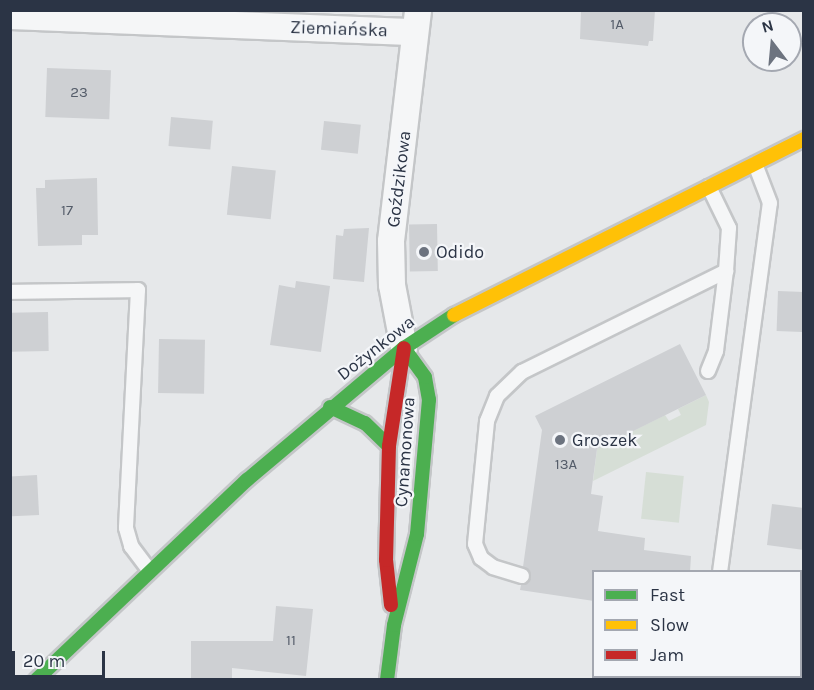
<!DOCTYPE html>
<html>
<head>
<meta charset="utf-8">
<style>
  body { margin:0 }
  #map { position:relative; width:814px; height:690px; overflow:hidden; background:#e6e8ea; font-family:Karla,sans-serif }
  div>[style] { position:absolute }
  .green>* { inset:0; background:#d6ded6; transform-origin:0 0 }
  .building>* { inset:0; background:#ced0d3; transform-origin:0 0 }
  .roads { filter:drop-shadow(2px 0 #c4c6c8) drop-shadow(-2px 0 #c4c6c8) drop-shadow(0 2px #c4c6c8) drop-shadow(0 -2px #c4c6c8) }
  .lane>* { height:14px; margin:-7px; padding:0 7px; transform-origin:7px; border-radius:7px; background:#f5f6f7 }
  .street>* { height:26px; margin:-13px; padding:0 13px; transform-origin:13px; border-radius:13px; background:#f5f6f7 }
  .fast>* { height:14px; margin:-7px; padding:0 7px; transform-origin:7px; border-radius:7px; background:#4caf50 }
  .slow>* { height:14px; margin:-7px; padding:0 7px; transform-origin:7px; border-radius:7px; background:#ffc107 }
  .jam>* { height:14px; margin:-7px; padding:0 7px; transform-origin:7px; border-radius:7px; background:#c62828 }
  .dots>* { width:16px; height:16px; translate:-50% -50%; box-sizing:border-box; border:3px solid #f4f6f9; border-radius:50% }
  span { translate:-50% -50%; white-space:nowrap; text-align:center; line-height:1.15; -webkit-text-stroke:4.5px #f4f6f9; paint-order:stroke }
  .number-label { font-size:15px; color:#545c69 }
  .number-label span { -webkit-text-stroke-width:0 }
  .street-label { font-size:18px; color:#2b3445 }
  .poi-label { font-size:18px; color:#2b3445 }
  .left { translate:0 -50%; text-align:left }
  .frame { position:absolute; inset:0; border:12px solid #2b3445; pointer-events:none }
  .legend { position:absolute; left:592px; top:570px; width:210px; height:108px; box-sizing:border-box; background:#f4f6f9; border:2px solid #a4a8b1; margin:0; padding:8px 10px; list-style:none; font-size:18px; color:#2b3445 }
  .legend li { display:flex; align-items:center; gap:12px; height:30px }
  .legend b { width:30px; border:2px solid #a4a8b1 }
  .north { position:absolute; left:742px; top:12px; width:60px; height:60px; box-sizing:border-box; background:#f4f6f9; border:2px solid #a4a8b1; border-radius:50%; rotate:344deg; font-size:16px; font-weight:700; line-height:24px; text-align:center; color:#2b3445 }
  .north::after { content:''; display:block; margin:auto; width:21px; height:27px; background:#6c737f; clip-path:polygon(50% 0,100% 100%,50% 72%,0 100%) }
  .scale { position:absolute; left:12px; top:651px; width:93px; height:27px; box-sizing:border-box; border:3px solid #2b3445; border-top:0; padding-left:8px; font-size:18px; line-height:21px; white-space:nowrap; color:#2b3445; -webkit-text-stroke:4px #f4f6f9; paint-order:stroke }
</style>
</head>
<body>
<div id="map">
  <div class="green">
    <i style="clip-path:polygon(706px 395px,709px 402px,706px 425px,593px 481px,597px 449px,665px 415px,669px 421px,681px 415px,678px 409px)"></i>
    <i style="left:646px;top:472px;width:38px;height:47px;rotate:6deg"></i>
  </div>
  <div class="building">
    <i style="clip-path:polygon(581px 10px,655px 10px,653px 41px,649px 41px,648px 46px,580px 39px)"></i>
    <i style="left:47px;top:68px;width:64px;height:49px;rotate:2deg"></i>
    <i style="left:171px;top:117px;width:42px;height:29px;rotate:5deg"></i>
    <i style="left:324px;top:121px;width:37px;height:29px;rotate:6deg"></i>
    <i style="left:232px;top:166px;width:44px;height:49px;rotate:6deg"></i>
    <i style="clip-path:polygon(97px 178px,98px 235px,82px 235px,82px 245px,38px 246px,36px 188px,45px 188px,45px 180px)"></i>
    <i style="left:437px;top:224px;width:47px;height:28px;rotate:89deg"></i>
    <i style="clip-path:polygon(369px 228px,364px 282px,333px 279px,336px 235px,343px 236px,344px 229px)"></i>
    <i style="clip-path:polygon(296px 281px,330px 286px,321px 352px,270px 345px,279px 285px,295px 288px)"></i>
    <i style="left:778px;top:291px;width:26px;height:40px;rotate:2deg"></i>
    <i style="left:48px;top:312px;width:39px;height:38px;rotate:89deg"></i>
    <i style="left:159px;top:339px;width:46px;height:54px;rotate:1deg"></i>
    <i style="clip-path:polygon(680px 344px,706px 395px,597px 449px,591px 494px,603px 496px,598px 531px,645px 538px,644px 550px,691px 556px,690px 572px,594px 572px,594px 601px,520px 590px,521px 585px,531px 578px,523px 567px,542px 430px,535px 416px)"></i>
    <i style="left:37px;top:475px;width:40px;height:27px;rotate:87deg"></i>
    <i style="clip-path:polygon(772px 504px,804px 508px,804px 550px,767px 545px)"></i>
    <i style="clip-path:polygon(276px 606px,313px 609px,306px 676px,232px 668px,232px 680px,191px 680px,191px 641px,273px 641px)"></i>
  </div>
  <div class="roads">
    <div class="lane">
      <i style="left:10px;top:292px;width:128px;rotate:-0.9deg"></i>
      <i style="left:138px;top:290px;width:238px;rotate:92.9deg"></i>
      <i style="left:126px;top:528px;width:19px;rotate:74deg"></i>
      <i style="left:131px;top:546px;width:31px;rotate:53deg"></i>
      <i style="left:708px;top:371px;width:22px;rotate:-68deg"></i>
      <i style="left:716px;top:351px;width:81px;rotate:-82.9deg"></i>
      <i style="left:720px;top:572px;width:372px;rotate:-82.3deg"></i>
      <i style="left:770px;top:203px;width:42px;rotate:-111deg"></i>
      <i style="left:522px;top:576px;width:30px;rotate:-163deg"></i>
      <i style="left:493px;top:567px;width:15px;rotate:-143deg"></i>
      <i style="left:481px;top:558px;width:15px;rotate:-113deg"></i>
      <i style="left:475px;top:544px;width:124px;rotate:-84.4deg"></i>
      <i style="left:487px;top:421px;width:27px;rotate:-68deg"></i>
      <i style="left:497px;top:396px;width:35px;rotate:-44deg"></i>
      <i style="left:522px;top:372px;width:228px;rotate:-26.3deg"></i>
      <i style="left:726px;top:271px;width:43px;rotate:-86deg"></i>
      <i style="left:729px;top:228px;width:46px;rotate:-116deg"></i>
      <i style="left:706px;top:680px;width:4px;rotate:-90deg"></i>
    </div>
    <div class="street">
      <i style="left:10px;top:16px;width:405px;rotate:2.3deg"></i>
      <i style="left:404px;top:348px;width:64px;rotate:-100.8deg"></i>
      <i style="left:392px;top:285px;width:44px;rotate:-91.3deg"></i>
      <i style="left:391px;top:241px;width:233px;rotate:-83.3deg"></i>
    </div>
    <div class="fast">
      <i style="left:330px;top:407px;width:38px;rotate:25deg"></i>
      <i style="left:365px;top:423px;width:33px;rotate:44deg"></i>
      <i style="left:36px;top:680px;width:291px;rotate:-43.5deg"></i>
      <i style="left:247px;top:480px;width:205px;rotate:-40.1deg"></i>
      <i style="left:404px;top:348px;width:60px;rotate:-33.4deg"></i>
      <i style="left:387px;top:680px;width:55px;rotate:-82.7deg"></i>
      <i style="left:394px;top:625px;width:94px;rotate:-75.8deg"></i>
      <i style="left:417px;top:534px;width:135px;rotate:-84.9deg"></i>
      <i style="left:429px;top:400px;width:23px;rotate:-100deg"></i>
      <i style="left:425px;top:377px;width:36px;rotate:-126deg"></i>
    </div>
    <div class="slow">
      <i style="left:454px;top:315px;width:392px;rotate:-26.7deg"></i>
    </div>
    <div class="jam">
      <i style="left:391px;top:605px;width:45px;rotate:-96.3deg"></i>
      <i style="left:386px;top:560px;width:114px;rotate:-88.5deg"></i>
      <i style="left:389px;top:446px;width:99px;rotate:-81.3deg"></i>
    </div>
  </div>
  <div class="dots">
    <i style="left:424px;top:252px;background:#6c737f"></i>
    <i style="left:560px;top:440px;background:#6c737f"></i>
  </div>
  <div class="number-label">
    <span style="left:617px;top:25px">1A</span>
    <span style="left:79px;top:93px">23</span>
    <span style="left:67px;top:211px">17</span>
    <span style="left:566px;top:465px">13A</span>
    <span style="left:291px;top:641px">11</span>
  </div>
  <div class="street-label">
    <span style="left:339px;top:29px;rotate:2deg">Ziemiańska</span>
    <span style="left:399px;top:179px;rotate:-83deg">Goździkowa</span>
    <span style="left:376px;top:348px;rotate:-38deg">Dożynkowa</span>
    <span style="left:405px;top:452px;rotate:-86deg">Cynamonowa</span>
  </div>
  <div class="poi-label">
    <span class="left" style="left:436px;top:252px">Odido</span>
    <span class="left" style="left:572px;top:440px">Groszek</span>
  </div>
  <div class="frame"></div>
  <ul class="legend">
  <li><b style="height:8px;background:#4caf50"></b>Fast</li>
  <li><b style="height:8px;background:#ffc107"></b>Slow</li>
  <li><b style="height:8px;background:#c62828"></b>Jam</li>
  </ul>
  <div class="north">N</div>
  <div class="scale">20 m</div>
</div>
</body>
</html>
